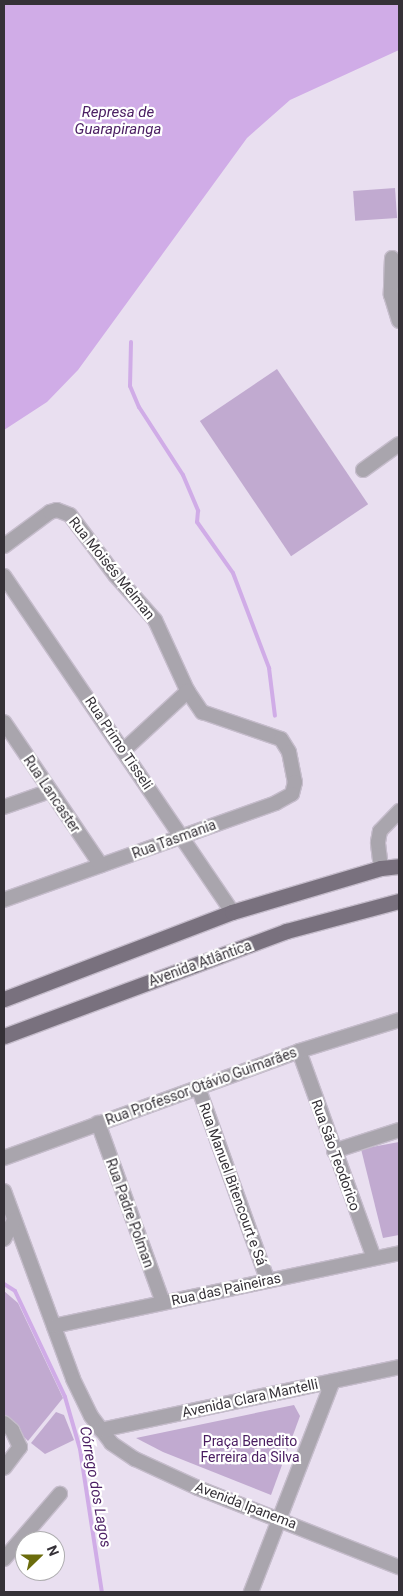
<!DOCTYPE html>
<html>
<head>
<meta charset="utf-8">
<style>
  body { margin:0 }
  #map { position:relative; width:403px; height:1596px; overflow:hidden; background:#e9dff0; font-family:Roboto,sans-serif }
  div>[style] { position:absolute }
  .green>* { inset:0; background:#c1aad0; transform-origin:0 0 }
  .water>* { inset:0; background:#d0ace7 }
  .stream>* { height:4px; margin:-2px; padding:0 2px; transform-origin:2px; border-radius:2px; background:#d0ace7 }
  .roads { filter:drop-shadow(1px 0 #c5bccb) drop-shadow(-1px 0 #c5bccb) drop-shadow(0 1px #c5bccb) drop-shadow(0 -1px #c5bccb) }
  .minor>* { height:14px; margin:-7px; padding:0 7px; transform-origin:7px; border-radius:7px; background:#a9a5ad }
  .major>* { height:15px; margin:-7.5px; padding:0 7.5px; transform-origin:7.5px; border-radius:7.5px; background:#79717e }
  span { translate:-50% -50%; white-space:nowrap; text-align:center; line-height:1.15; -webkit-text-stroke:4.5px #fff; paint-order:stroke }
  .street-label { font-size:14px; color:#353137 }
  .park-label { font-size:14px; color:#491c60 }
  .water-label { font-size:15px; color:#4c2064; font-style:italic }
  .frame { position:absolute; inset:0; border:5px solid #353137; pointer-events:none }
  .north { position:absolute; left:15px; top:1531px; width:50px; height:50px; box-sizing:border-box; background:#fff; border:1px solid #aeadaf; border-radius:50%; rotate:68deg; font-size:14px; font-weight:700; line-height:20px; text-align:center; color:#353137 }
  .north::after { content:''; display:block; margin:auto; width:18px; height:22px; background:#6b6c0c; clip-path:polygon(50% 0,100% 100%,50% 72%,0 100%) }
</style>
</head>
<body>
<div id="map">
  <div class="green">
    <i style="left:395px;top:188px;width:30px;height:42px;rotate:86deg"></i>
    <i style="left:277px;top:369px;width:163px;height:93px;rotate:56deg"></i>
    <i style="clip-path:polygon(399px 1142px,399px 1235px,383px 1238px,361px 1149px)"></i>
    <i style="clip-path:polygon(4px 1291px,18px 1303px,63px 1398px,28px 1441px,4px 1417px)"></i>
    <i style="clip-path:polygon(294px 1405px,300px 1416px,271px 1495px,163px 1452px,136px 1438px)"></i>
    <i style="clip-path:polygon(56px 1412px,64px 1415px,74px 1440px,45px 1454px,31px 1443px)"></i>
  </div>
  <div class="water">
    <i style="clip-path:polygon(4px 4px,399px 4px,399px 50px,290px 100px,247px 138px,78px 370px,47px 402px,4px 430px)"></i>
  </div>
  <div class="stream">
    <i style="left:131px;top:342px;width:44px;rotate:91.3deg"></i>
    <i style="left:130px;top:386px;width:23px;rotate:67deg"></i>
    <i style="left:139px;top:407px;width:81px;rotate:57.1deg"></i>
    <i style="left:183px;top:475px;width:39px;rotate:67deg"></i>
    <i style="left:198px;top:511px;width:11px;rotate:95deg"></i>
    <i style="left:197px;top:522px;width:62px;rotate:54.8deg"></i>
    <i style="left:233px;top:573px;width:102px;rotate:69.2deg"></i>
    <i style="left:269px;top:668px;width:48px;rotate:82.9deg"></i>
    <i style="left:4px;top:1284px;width:13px;rotate:32deg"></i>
    <i style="left:15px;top:1291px;width:117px;rotate:64.7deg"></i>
    <i style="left:65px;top:1397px;width:54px;rotate:73.9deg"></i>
    <i style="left:80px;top:1449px;width:145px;rotate:81.3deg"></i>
  </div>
  <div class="roads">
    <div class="minor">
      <i style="left:392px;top:258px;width:37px;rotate:92deg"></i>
      <i style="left:391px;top:295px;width:27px;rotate:73deg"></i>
      <i style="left:363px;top:470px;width:44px;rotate:-35.8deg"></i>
      <i style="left:4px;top:546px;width:57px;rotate:-36.5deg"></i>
      <i style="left:50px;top:512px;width:7px;rotate:-16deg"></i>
      <i style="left:57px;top:510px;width:14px;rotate:21deg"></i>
      <i style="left:70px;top:515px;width:75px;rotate:53.1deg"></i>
      <i style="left:115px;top:575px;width:60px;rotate:48.4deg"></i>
      <i style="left:155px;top:620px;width:77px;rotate:65.4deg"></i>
      <i style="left:187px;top:690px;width:27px;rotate:56deg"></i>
      <i style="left:202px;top:712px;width:83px;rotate:18.9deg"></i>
      <i style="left:281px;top:739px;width:15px;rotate:58deg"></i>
      <i style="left:289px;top:752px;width:31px;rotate:79deg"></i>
      <i style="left:295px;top:782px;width:12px;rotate:104deg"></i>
      <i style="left:292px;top:794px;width:18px;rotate:151deg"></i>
      <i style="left:276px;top:803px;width:289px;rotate:160.4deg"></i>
      <i style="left:4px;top:576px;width:406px;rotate:55.8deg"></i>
      <i style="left:4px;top:722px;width:173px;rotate:55.9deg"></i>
      <i style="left:124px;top:750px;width:87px;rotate:-42.7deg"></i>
      <i style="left:4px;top:807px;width:49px;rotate:-19.2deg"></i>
      <i style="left:381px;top:868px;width:26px;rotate:-97deg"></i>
      <i style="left:378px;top:842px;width:11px;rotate:-80deg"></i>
      <i style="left:380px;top:831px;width:28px;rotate:-46deg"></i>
      <i style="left:299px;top:1051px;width:220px;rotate:70.1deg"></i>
      <i style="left:198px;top:1087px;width:206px;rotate:70.2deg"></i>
      <i style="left:98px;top:1123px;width:191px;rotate:70.1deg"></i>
      <i style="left:334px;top:1151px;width:68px;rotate:-17.9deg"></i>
      <i style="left:4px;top:1158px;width:314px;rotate:-19.9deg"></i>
      <i style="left:299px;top:1051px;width:105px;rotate:-17.2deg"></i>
      <i style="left:4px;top:1191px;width:200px;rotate:69.8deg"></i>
      <i style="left:73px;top:1379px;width:41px;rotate:64.1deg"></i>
      <i style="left:91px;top:1416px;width:34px;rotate:53deg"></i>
      <i style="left:111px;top:1443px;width:29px;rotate:34deg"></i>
      <i style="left:135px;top:1459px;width:69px;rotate:24.7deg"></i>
      <i style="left:198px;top:1488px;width:216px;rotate:21.5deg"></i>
      <i style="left:4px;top:1239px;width:21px;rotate:-62deg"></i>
      <i style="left:54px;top:1326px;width:353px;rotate:-11.9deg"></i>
      <i style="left:4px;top:1423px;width:11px;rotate:41deg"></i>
      <i style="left:12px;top:1430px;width:19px;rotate:65deg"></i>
      <i style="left:20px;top:1447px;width:26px;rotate:127deg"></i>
      <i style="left:101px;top:1430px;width:305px;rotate:-11.9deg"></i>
      <i style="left:4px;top:1559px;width:86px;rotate:-49.3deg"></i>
      <i style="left:251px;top:1592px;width:226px;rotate:-68.8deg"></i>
    </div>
    <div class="major">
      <i style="left:4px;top:999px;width:244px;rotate:-20.9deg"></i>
      <i style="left:232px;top:912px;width:155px;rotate:-16.5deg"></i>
      <i style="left:381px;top:868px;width:18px;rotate:-6deg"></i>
      <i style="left:4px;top:1036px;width:301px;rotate:-20.4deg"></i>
      <i style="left:286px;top:931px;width:117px;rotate:-14.9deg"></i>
    </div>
  </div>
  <div class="street-label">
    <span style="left:112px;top:568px;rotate:51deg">Rua Moisés Melman</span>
    <span style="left:119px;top:743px;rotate:56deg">Rua Primo Tisseli</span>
    <span style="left:52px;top:794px;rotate:56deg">Rua Lancaster</span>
    <span style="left:174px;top:839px;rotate:-20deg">Rua Tasmania</span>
    <span style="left:200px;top:963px;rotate:-20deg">Avenida Atlântica</span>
    <span style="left:201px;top:1086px;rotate:-20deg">Rua Professor Otávio Guimarães</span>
    <span style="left:336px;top:1155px;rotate:70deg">Rua São Teodorico</span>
    <span style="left:233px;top:1184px;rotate:70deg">Rua Manuel Bitencourt e Sá</span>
    <span style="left:130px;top:1213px;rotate:70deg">Rua Padre Polman</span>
    <span style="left:226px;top:1289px;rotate:-12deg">Rua das Paineiras</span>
    <span style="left:250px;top:1398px;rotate:-12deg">Avenida Clara Mantelli</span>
    <span style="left:246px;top:1505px;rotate:21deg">Avenida Ipanema</span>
  </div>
  <div class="park-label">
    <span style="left:250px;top:1449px">Praça Benedito<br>Ferreira da Silva</span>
  </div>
  <div class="water-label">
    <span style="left:118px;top:121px">Represa de<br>Guarapiranga</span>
    <span style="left:95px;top:1487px;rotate:80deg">Córrego dos Lagos</span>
  </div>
  <div class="frame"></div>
  <div class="north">N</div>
</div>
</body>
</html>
